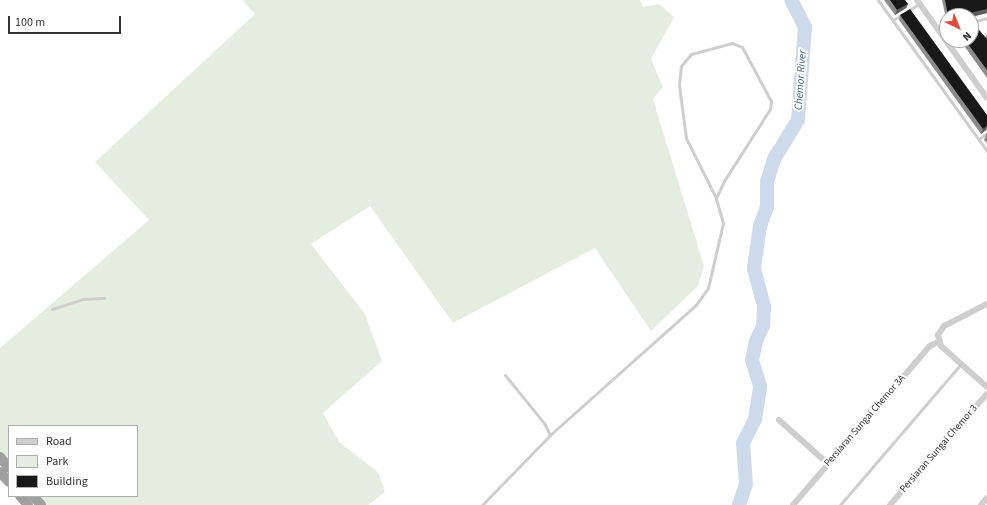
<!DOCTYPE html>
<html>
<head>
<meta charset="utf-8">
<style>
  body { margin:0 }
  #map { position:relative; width:987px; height:505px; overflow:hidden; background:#fff; font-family:"Source Sans 3",sans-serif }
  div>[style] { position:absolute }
  .green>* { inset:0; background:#e5ede0 }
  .river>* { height:14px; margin:-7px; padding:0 7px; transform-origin:7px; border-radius:7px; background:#cddaec }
  .service>* { height:3px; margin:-1.5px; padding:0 1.5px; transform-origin:1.5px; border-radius:1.5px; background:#cecece }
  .minor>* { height:6px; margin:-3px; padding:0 3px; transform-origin:3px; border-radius:3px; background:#cecece }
  .trunk>* { height:10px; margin:-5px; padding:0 5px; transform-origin:5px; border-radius:5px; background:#a0a0a0 }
  .wall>* { inset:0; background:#8c8c8c }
  .shaded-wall>* { inset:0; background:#5d5d5d }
  .building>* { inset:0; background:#181818 }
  span { translate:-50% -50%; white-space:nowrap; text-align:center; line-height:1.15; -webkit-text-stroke:4px #fff; paint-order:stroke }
  .street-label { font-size:10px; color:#313131 }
  .water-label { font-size:11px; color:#416391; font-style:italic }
  .legend { position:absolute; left:8px; top:425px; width:130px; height:72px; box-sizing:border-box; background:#fff; border:1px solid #adadad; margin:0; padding:5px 7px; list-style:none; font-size:12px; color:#313131 }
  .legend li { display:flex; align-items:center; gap:8px; height:20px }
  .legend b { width:20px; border:1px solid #adadad }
  .north { position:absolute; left:939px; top:8px; width:40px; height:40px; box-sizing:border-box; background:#fff; border:1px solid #adadad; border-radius:50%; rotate:137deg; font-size:11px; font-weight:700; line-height:16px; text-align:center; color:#313131 }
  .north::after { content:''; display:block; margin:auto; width:14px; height:18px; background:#de4e3d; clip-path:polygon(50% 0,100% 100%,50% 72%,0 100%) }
  .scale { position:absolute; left:8px; top:16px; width:113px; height:18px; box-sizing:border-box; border:2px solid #313131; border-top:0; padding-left:5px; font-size:12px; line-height:14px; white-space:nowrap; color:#313131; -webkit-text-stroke:3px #fff; paint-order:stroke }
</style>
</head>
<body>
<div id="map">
  <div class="green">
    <i style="clip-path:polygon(242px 0,640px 0,643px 7px,659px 4px,674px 17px,651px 59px,663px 87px,653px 99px,704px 266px,698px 286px,651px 331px,595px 248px,453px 323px,370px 206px,311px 244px,365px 314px,382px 361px,323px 413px,339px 442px,378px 472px,385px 492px,368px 505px,41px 505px,33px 496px,137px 496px,137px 426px,9px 426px,9px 468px,0 457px,0 348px,149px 220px,95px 162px,255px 14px)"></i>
  </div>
  <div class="river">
    <i style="left:739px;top:505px;width:22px;rotate:-72deg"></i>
    <i style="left:746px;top:484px;width:41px;rotate:-94.2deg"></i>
    <i style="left:743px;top:443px;width:27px;rotate:-63deg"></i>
    <i style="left:755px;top:419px;width:33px;rotate:-81deg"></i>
    <i style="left:760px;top:386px;width:27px;rotate:-107deg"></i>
    <i style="left:752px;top:360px;width:19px;rotate:-78deg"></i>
    <i style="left:756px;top:341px;width:17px;rotate:-65deg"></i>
    <i style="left:763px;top:326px;width:20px;rotate:-87deg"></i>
    <i style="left:764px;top:306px;width:39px;rotate:-105deg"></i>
    <i style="left:754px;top:268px;width:42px;rotate:-81.9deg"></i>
    <i style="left:760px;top:226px;width:20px;rotate:-70deg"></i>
    <i style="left:767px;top:207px;width:25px;rotate:-90deg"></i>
    <i style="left:767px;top:182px;width:24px;rotate:-73deg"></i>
    <i style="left:774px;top:159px;width:46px;rotate:-58.4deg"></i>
    <i style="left:798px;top:120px;width:93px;rotate:-85.7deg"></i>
    <i style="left:805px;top:27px;width:30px;rotate:-117deg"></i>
  </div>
  <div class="service">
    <i style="left:878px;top:0;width:186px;rotate:54.2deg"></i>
    <i style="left:908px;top:11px;width:14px;rotate:-34deg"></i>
    <i style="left:893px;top:20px;width:12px;rotate:-31deg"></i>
    <i style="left:971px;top:22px;width:16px;rotate:-14deg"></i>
    <i style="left:937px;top:29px;width:10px;rotate:-11deg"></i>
    <i style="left:979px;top:139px;width:10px;rotate:-37deg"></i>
    <i style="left:52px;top:309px;width:33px;rotate:-18deg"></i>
    <i style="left:83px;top:299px;width:21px;rotate:-3deg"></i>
    <i style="left:505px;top:375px;width:62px;rotate:50.9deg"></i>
    <i style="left:544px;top:423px;width:13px;rotate:63deg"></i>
    <i style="left:482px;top:505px;width:98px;rotate:-45.8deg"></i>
    <i style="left:550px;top:435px;width:194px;rotate:-41.7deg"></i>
    <i style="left:695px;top:306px;width:22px;rotate:-54deg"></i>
    <i style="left:708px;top:288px;width:67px;rotate:-77deg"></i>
    <i style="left:723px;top:223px;width:26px;rotate:-106deg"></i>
    <i style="left:716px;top:198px;width:67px;rotate:-116.6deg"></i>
    <i style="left:686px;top:138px;width:53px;rotate:-97.5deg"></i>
    <i style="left:679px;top:85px;width:19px;rotate:-84deg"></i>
    <i style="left:681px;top:66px;width:16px;rotate:-50deg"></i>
    <i style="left:691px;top:54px;width:42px;rotate:-15deg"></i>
    <i style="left:732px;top:43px;width:11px;rotate:22deg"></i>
    <i style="left:742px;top:47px;width:61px;rotate:61.8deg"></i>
    <i style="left:771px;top:101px;width:8px;rotate:97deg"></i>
    <i style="left:770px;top:109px;width:85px;rotate:122.6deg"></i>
    <i style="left:724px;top:181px;width:19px;rotate:115deg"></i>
    <i style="left:840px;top:505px;width:186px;rotate:-49.4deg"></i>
  </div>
  <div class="minor">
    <i style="left:917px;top:0;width:120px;rotate:54.5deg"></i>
    <i style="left:987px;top:304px;width:48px;rotate:152.9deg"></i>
    <i style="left:944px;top:326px;width:11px;rotate:124deg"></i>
    <i style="left:938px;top:335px;width:11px;rotate:75deg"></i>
    <i style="left:941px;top:346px;width:62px;rotate:41.7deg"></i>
    <i style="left:779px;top:420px;width:66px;rotate:41.9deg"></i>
    <i style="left:793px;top:505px;width:210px;rotate:-49.3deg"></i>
    <i style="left:930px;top:346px;width:11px;rotate:-27deg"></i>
    <i style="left:890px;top:505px;width:147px;rotate:-48.9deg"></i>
    <i style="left:981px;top:505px;width:9px;rotate:-49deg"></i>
  </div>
  <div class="trunk">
    <i style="left:0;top:457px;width:14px;rotate:51deg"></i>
    <i style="left:0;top:472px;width:13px;rotate:48deg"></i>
    <i style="left:20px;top:496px;width:12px;rotate:48deg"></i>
    <i style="left:33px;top:496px;width:12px;rotate:48deg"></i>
  </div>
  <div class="wall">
    <i style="clip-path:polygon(884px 0,905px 0,908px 4px,906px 8px,895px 15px)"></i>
    <i style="clip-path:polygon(942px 0,987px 0,987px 13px,971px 17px,971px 16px,947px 16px,947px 23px)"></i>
    <i style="clip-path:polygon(900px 15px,987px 115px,987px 130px,986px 130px,981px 134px,899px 20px)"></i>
    <i style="clip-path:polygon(987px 34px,987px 78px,960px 40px,971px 40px,986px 37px)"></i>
    <i style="clip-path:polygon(987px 133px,987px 143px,984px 140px)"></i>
  </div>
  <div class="shaded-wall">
    <i style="clip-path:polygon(908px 4px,906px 8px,895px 15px,897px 10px)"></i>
    <i style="clip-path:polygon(987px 9px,987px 13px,971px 17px,971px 16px,957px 16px)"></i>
    <i style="clip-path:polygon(987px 126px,986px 130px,981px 134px,983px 129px)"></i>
  </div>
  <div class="building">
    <i style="clip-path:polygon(890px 0,905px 0,908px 4px,897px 10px)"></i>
    <i style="clip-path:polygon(945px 0,987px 0,987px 9px,957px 16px,948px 16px)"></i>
    <i style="clip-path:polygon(910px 9px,987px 115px,987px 126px,983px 129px,900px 15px)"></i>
    <i style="clip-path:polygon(973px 23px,987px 39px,987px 70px,965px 40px,971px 40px,971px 25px)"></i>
  </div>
  <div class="street-label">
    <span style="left:865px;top:421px;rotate:-49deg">Persiaran Sungai Chemor 3A</span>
    <span style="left:939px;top:449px;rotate:-49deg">Persiaran Sungai Chemor 3</span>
  </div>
  <div class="water-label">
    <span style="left:801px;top:80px;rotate:-86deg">Chemor River</span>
  </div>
  <ul class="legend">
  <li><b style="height:5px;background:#cecece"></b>Road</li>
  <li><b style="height:11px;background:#e5ede0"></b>Park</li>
  <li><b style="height:11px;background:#181818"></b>Building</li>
  </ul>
  <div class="north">N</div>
  <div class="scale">100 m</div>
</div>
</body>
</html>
